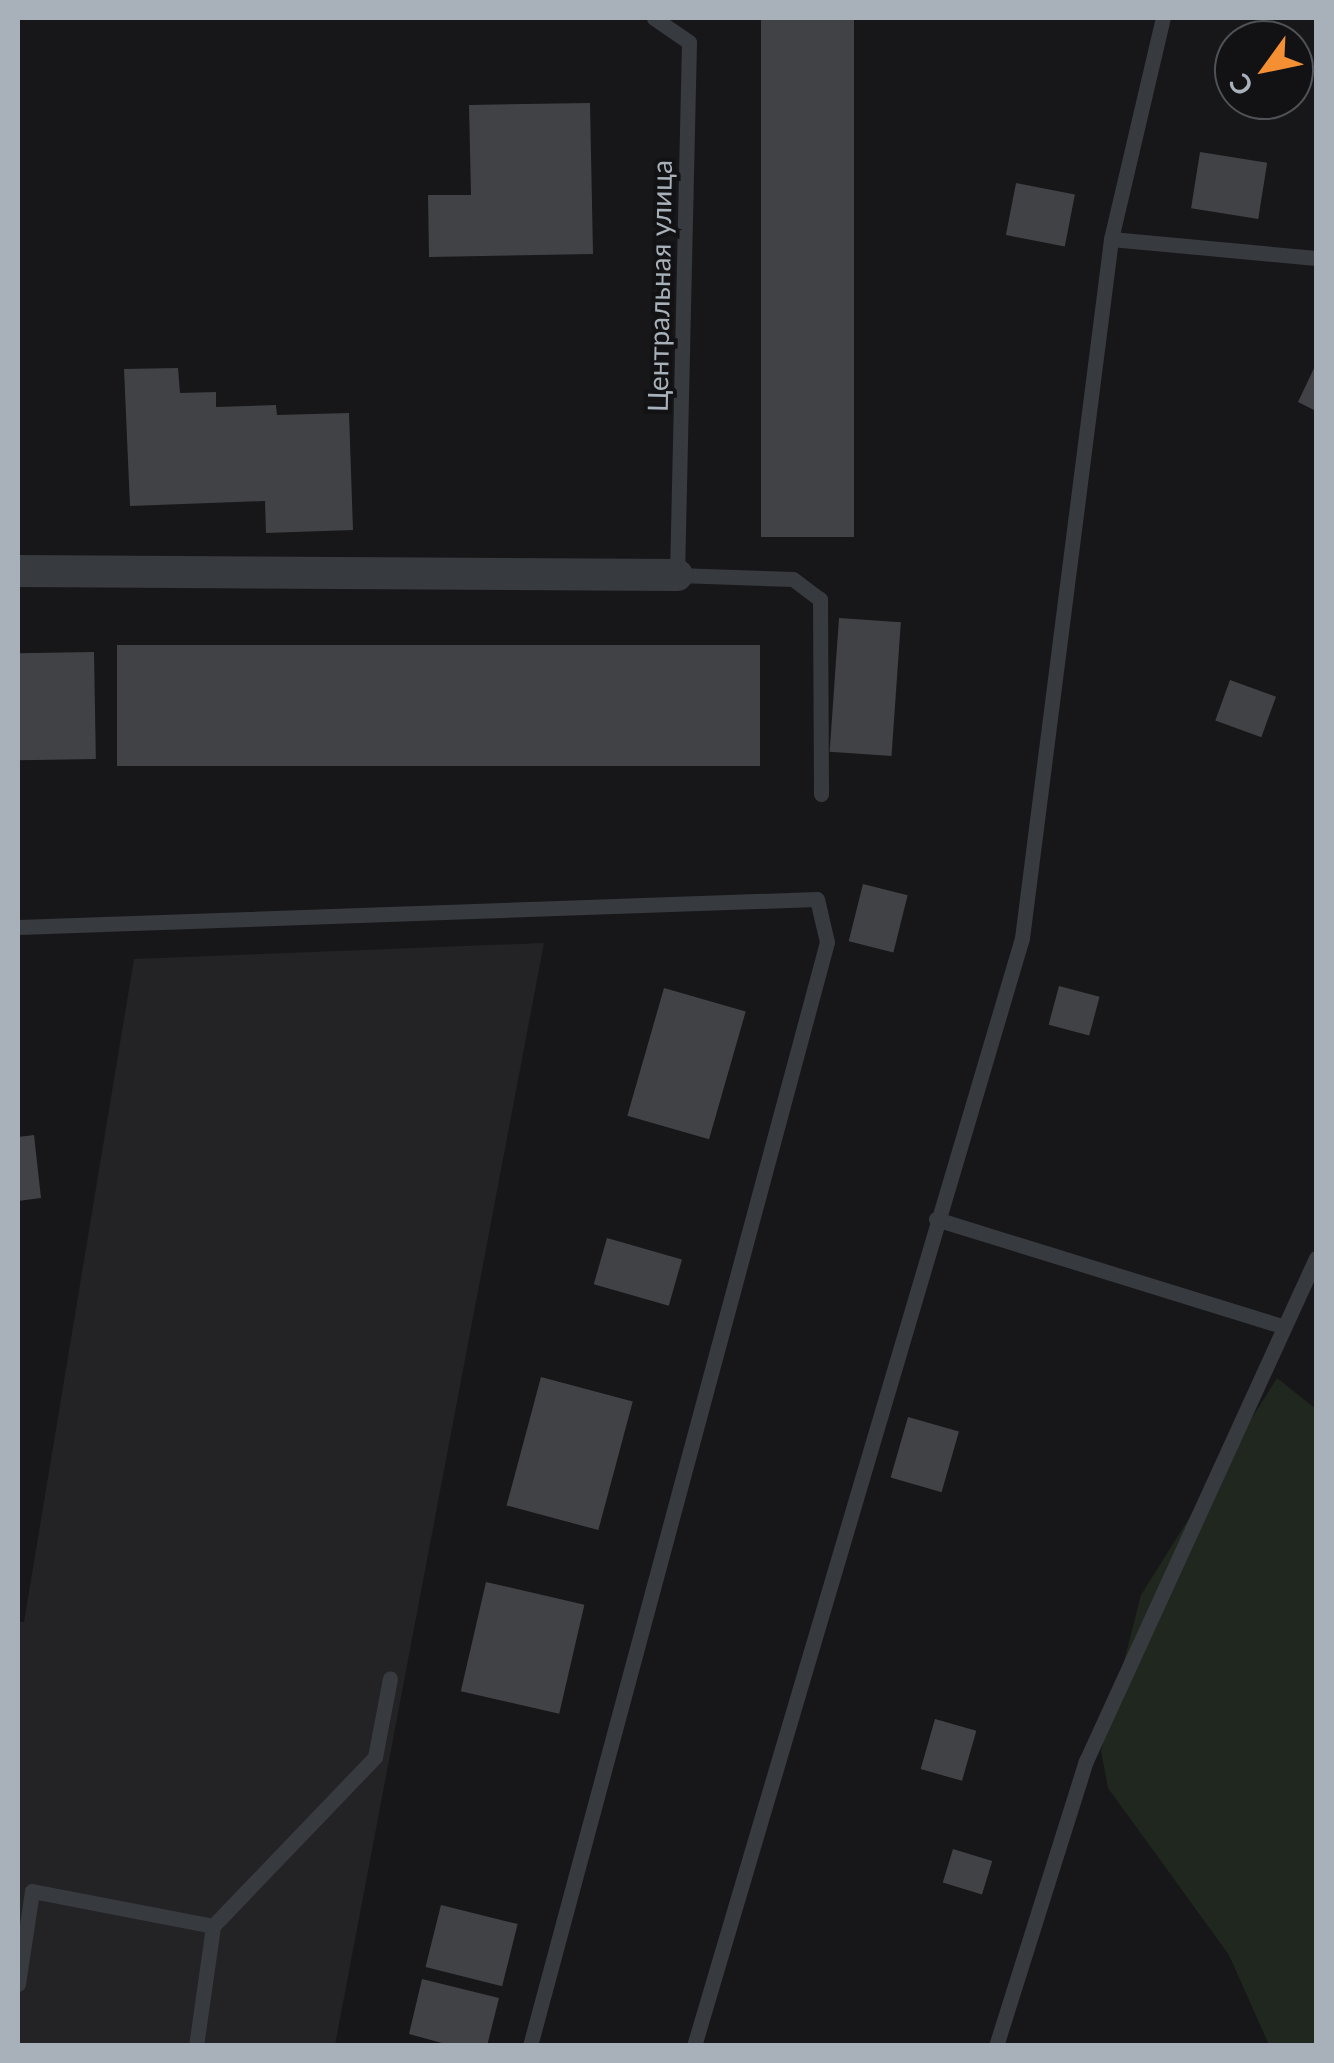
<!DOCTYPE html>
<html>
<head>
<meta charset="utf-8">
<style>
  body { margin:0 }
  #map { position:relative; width:1334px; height:2063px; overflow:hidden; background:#171719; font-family:Lato,sans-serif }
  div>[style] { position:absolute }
  .built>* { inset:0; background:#232326 }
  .green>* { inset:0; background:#1f271e }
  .building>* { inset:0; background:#414246; transform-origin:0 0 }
  .lane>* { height:15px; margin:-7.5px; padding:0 7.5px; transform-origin:7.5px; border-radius:7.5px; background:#373a3e }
  .street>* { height:32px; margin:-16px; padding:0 16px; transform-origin:16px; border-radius:16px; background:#373a3e }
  span { translate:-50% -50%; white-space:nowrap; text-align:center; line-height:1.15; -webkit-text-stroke:8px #121214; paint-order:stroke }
  .street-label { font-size:28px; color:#a8b0b9 }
  .frame { position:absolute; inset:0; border:20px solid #a8b0b9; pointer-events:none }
  .north { position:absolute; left:1214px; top:20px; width:100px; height:100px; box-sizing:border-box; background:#121214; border:2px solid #4e5156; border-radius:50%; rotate:237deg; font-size:28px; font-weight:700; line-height:40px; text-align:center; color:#a8b0b9 }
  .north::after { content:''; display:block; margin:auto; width:35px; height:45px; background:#f49033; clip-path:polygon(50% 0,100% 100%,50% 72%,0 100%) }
</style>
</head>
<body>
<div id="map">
  <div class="built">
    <i style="clip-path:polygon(544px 943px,335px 2045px,18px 2046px,18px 1622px,24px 1622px,134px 959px)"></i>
  </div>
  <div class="green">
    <i style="clip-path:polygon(1277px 1378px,1316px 1409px,1316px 2045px,1269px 2045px,1229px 1955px,1108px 1788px,1101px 1751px,1141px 1595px)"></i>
  </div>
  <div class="building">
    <i style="left:761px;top:18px;width:93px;height:519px"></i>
    <i style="clip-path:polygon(590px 103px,593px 254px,429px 257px,428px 195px,471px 195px,469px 105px)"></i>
    <i style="left:1200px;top:152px;width:68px;height:57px;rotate:9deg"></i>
    <i style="left:1016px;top:183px;width:60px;height:53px;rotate:11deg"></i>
    <i style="clip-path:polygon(1316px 364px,1316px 411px,1298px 402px)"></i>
    <i style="clip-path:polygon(178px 368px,180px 393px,216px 392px,216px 407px,276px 405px,277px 415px,349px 413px,353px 530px,266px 533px,265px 501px,130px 506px,124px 369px)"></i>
    <i style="left:839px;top:618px;width:62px;height:134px;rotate:4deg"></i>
    <i style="left:117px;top:645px;width:643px;height:121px"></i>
    <i style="left:94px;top:652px;width:107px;height:76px;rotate:89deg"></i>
    <i style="left:1230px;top:680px;width:49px;height:43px;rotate:20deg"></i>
    <i style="left:863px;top:884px;width:46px;height:59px;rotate:14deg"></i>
    <i style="left:1059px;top:986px;width:42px;height:40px;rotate:15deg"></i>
    <i style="left:664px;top:988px;width:85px;height:133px;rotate:16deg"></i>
    <i style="clip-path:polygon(34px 1135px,41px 1198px,18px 1201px,18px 1137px)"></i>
    <i style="left:607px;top:1238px;width:78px;height:48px;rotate:16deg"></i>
    <i style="left:541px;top:1377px;width:95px;height:133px;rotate:15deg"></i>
    <i style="left:908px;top:1417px;width:53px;height:63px;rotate:16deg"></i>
    <i style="left:486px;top:1582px;width:101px;height:112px;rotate:13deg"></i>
    <i style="left:935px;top:1719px;width:43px;height:52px;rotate:16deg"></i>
    <i style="left:953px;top:1849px;width:41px;height:35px;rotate:17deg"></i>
    <i style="left:441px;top:1905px;width:79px;height:64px;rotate:14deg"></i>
    <i style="clip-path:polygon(422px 1979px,499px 1998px,487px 2046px,453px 2046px,409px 2034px)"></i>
  </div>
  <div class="lane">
    <i style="left:654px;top:18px;width:42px;rotate:34.4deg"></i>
    <i style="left:689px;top:42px;width:533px;rotate:91.29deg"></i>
    <i style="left:677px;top:575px;width:116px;rotate:2deg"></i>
    <i style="left:793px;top:579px;width:34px;rotate:37deg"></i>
    <i style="left:820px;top:599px;width:195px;rotate:89.7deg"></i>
    <i style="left:1111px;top:239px;width:206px;rotate:5.3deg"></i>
    <i style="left:18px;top:927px;width:799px;rotate:-2.01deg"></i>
    <i style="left:817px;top:899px;width:44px;rotate:76.9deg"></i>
    <i style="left:827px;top:942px;width:1143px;rotate:105.06deg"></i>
    <i style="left:936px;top:1219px;width:364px;rotate:17.2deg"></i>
    <i style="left:18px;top:1984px;width:94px;rotate:-81.4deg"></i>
    <i style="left:32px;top:1891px;width:184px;rotate:10.9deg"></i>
    <i style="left:196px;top:2046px;width:121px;rotate:-81.9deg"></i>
    <i style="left:213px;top:1926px;width:234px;rotate:-46.2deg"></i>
    <i style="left:375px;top:1757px;width:80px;rotate:-79.2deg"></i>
    <i style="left:694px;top:2046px;width:1156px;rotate:-73.51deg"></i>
    <i style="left:1022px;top:938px;width:705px;rotate:-82.74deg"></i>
    <i style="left:1111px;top:239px;width:227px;rotate:-76.8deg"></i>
    <i style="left:996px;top:2046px;width:299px;rotate:-72.5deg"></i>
    <i style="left:1086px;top:1761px;width:553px;rotate:-65.43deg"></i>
  </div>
  <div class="street">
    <i style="left:18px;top:571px;width:659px;rotate:0.35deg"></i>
  </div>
  <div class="street-label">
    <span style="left:659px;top:286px;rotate:-89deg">Центральная улица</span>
  </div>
  <div class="frame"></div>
  <div class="north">С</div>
</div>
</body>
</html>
